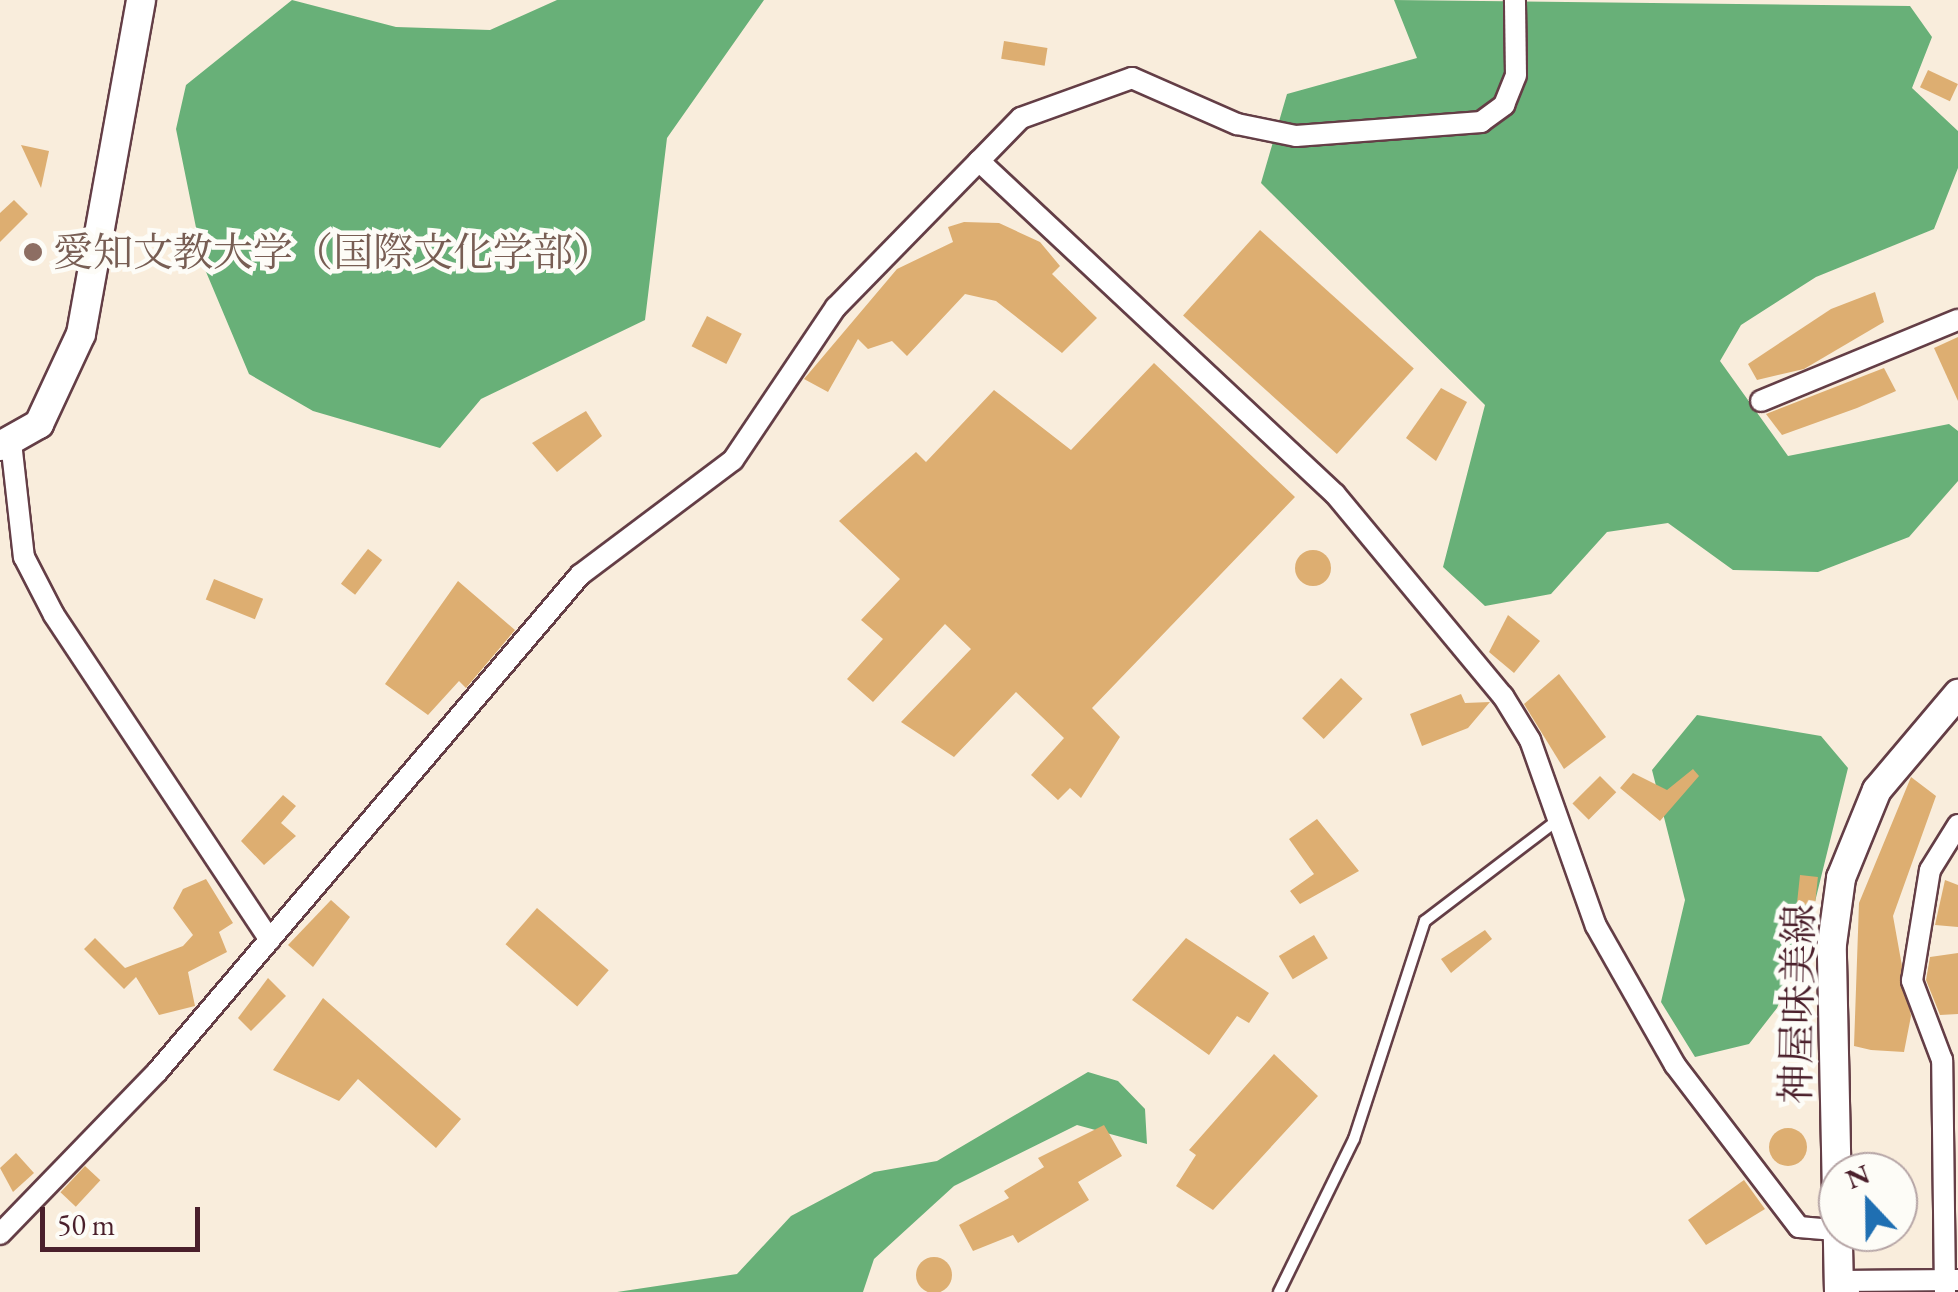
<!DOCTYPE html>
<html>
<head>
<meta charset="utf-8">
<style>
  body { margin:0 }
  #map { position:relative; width:1958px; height:1292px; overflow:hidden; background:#f9eddc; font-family:"EB Garamond","Noto Serif JP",serif }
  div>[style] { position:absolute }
  .forest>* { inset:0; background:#68b078 }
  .building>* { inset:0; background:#ddae71; transform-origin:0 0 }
  .round { border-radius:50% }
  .roads { filter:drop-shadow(2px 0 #643e46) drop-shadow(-2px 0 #643e46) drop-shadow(0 2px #643e46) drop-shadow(0 -2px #643e46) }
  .lane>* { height:10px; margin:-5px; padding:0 5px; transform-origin:5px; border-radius:5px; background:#fff }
  .street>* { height:20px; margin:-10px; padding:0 10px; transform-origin:10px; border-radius:10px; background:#fff }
  .secondary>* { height:28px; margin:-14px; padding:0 14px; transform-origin:14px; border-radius:14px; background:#fff }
  .dots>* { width:28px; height:28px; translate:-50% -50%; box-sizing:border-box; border:5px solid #fdfcf7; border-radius:50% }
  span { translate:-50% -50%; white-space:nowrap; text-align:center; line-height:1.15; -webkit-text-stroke:9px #fdfcf7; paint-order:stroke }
  .education-label { font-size:40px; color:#785e54 }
  .left { translate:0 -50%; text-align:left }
  .street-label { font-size:40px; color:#4a1f2b }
  .north { position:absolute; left:1818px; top:1152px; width:100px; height:100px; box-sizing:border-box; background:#fdfcf7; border:2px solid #b5a4a5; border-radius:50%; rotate:338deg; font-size:28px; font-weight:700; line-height:40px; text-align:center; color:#4a1f2b }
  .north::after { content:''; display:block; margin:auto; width:35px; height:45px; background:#1f6fb2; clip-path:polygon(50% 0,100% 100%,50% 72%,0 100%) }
  .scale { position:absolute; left:40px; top:1207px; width:160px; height:45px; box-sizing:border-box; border:5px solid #4a1f2b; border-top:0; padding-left:12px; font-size:30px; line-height:35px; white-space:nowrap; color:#4a1f2b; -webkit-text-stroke:8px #fdfcf7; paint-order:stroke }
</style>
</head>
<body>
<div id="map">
  <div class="forest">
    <i style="clip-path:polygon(292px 0,396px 27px,490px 30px,557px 0,764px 0,667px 138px,645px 320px,481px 399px,440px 448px,313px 411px,249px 374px,204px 267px,176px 129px,186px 85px)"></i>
    <i style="clip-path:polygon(1394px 0,1910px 6px,1932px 37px,1912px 88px,1958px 131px,1958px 168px,1934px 229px,1816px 277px,1741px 325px,1720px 361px,1788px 456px,1949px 424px,1958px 431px,1958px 481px,1909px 537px,1818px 572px,1733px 570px,1668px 523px,1607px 532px,1551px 594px,1485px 606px,1443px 567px,1485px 405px,1261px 183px,1287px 94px,1417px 58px)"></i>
    <i style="clip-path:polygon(1697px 715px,1821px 736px,1848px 768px,1807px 934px,1777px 1008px,1749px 1044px,1695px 1057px,1661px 1002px,1685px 900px,1652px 770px)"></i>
    <i style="clip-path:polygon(1088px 1072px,1118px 1081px,1145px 1109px,1147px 1144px,1077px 1125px,954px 1186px,874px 1259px,863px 1292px,617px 1292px,737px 1274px,791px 1216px,874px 1172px,937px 1161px)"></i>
  </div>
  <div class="building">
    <i style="left:1004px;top:41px;width:44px;height:18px;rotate:9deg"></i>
    <i style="left:1928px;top:70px;width:33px;height:19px;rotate:25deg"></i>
    <i style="clip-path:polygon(21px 145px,49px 151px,41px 188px)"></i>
    <i style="clip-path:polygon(14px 200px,28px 214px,0 242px,0 213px)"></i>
    <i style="clip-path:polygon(964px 222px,999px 223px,1040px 242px,1060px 266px,1052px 274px,1097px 318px,1062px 353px,996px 301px,965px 294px,907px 356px,892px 341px,868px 349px,858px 339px,828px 392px,804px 379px,897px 269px,953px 242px,948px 227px)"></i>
    <i style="left:1260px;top:230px;width:207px;height:115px;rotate:42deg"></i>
    <i style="clip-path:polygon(1875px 292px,1884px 322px,1804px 369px,1757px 380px,1748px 364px,1831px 309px)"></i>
    <i style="left:707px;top:316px;width:39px;height:34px;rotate:27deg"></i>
    <i style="clip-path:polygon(1958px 337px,1958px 401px,1934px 348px)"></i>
    <i style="clip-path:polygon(1154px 363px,1295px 497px,1092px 708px,1120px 737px,1081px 798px,1070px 788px,1058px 800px,1031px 775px,1064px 738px,1016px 692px,954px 757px,901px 722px,971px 649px,945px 624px,873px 702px,847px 679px,883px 639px,861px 620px,900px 579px,839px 521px,916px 452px,926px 462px,994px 390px,1071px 450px)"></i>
    <i style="clip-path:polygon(1884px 368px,1896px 391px,1857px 408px,1782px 435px,1766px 414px)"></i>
    <i style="clip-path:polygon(1441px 388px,1467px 402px,1436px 461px,1406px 438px)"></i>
    <i style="clip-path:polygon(586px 411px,602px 436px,557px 472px,532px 443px)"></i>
    <i style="left:368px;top:549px;width:18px;height:44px;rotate:38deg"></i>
    <i class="round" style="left:1295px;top:550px;width:36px;height:36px"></i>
    <i style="left:214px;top:579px;width:53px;height:22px;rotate:22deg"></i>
    <i style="clip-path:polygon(458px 581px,515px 630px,466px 688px,459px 681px,428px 715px,385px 684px)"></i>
    <i style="clip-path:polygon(1508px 615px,1540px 641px,1514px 673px,1489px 652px)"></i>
    <i style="clip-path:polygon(1559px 674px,1606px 737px,1564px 769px,1524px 704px)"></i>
    <i style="left:1341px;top:678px;width:30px;height:56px;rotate:44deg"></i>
    <i style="clip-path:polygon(1461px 694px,1465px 703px,1490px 702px,1468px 728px,1422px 746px,1410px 714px)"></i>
    <i style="clip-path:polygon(1693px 769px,1699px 776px,1660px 821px,1620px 788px,1633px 773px,1667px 790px)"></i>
    <i style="left:1600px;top:776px;width:23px;height:39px;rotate:45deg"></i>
    <i style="clip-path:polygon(1911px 777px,1936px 796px,1893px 916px,1911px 1016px,1904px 1052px,1871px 1050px,1854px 1046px,1859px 903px)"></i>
    <i style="clip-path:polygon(283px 795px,296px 806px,281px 823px,296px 836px,264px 865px,241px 841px)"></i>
    <i style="clip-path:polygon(1317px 819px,1359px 871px,1300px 904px,1290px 891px,1314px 874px,1289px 839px)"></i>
    <i style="left:1800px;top:875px;width:18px;height:29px;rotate:6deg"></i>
    <i style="clip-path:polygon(206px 879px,233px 923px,219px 932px,227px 952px,188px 972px,195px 1006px,159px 1015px,136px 977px,124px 989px,84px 949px,95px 938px,125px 968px,183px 946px,193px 935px,173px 908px,183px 889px)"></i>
    <i style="clip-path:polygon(1945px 880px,1958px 885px,1958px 927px,1935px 925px)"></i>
    <i style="clip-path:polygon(331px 900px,350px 917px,313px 967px,288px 945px)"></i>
    <i style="left:537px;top:908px;width:95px;height:48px;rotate:41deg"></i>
    <i style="clip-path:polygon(1485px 930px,1492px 939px,1451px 973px,1441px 959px)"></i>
    <i style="left:1314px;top:935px;width:27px;height:41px;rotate:59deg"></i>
    <i style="clip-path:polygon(1186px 938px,1269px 993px,1249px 1023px,1237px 1016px,1209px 1055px,1132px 1000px)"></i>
    <i style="clip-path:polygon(1958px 953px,1958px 1014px,1940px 1015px,1926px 980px,1930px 957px)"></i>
    <i style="clip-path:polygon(268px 978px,286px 996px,251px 1031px,238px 1018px)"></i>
    <i style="clip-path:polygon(323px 998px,461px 1119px,436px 1148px,358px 1079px,339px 1101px,273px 1070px)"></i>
    <i style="clip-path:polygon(1274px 1054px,1318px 1096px,1213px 1210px,1176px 1186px,1196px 1155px,1189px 1150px)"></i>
    <i style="clip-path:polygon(1104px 1125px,1122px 1156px,1078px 1182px,1089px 1200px,1018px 1243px,1013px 1235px,973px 1251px,959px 1225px,1009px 1198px,1004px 1191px,1044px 1167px,1038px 1158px)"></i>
    <i class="round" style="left:1769px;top:1128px;width:38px;height:38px"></i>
    <i style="clip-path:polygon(16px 1153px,34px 1173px,13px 1192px,0 1168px)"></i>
    <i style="left:85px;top:1166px;width:21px;height:36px;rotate:43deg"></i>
    <i style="clip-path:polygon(1744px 1180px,1765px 1209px,1706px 1245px,1688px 1220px)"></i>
    <i class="round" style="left:916px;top:1257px;width:36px;height:36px"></i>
  </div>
  <div class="roads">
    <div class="lane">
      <i style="left:1279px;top:1292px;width:170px;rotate:-63.9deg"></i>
      <i style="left:1354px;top:1139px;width:229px;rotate:-72deg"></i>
      <i style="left:1425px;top:921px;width:163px;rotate:-37.3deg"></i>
    </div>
    <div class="street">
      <i style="left:979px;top:161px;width:60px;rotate:-45.7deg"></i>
      <i style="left:1021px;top:118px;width:118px;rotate:-19.8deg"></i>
      <i style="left:1132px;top:78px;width:115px;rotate:23.7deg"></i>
      <i style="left:1237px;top:124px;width:60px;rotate:11.5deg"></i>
      <i style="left:1296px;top:136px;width:186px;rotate:-4.3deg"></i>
      <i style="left:1481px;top:122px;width:29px;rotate:-36deg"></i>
      <i style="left:1504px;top:105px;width:32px;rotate:-68deg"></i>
      <i style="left:1516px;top:75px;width:75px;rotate:-90.8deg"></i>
      <i style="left:1761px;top:401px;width:213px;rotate:-22.4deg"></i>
      <i style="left:11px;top:442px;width:116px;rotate:83.6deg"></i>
      <i style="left:24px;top:557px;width:65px;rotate:62.7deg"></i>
      <i style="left:54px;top:615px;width:390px;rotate:56.4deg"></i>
      <i style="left:0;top:1234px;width:226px;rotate:-45.9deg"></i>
      <i style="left:157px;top:1072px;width:653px;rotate:-49.6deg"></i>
      <i style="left:580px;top:575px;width:191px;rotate:-36.9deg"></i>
      <i style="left:733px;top:460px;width:184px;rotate:-56.1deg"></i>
      <i style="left:836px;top:307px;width:204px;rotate:-45.6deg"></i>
      <i style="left:979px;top:161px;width:487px;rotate:43.1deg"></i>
      <i style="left:1335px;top:494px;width:263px;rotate:50.3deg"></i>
      <i style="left:1503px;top:696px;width:52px;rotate:58.5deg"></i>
      <i style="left:1530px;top:740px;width:197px;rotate:70.5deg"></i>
      <i style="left:1596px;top:926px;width:160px;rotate:60.4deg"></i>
      <i style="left:1675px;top:1065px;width:204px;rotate:52.6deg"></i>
      <i style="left:1799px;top:1227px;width:36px;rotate:5deg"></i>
      <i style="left:1849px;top:1291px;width:13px;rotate:-132deg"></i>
      <i style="left:1840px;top:1281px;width:118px;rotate:-0.5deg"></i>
      <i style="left:1945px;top:1292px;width:232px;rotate:-90.7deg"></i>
      <i style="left:1942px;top:1060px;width:85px;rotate:-110.8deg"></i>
      <i style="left:1912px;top:981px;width:112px;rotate:-80.8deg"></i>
      <i style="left:1930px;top:870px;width:53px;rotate:-58.1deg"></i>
    </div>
    <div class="secondary">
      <i style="left:0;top:446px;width:45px;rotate:-29.4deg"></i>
      <i style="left:39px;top:424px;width:99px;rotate:-65deg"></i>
      <i style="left:81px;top:334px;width:339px;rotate:-79.8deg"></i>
      <i style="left:1839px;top:1292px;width:348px;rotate:-91.2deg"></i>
      <i style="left:1832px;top:944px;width:67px;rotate:-82.2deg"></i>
      <i style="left:1841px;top:878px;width:95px;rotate:-67.8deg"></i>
      <i style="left:1877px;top:790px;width:126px;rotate:-49.8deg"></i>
    </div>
  </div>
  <div class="dots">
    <i style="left:33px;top:252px;background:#8d6e63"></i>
  </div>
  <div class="education-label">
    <span class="left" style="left:53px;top:252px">愛知文教大学（国際文化学部）</span>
  </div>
  <div class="street-label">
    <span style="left:1797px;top:1004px;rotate:-89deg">神屋味美線</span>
  </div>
  <div class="north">N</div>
  <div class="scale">50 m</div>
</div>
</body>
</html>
